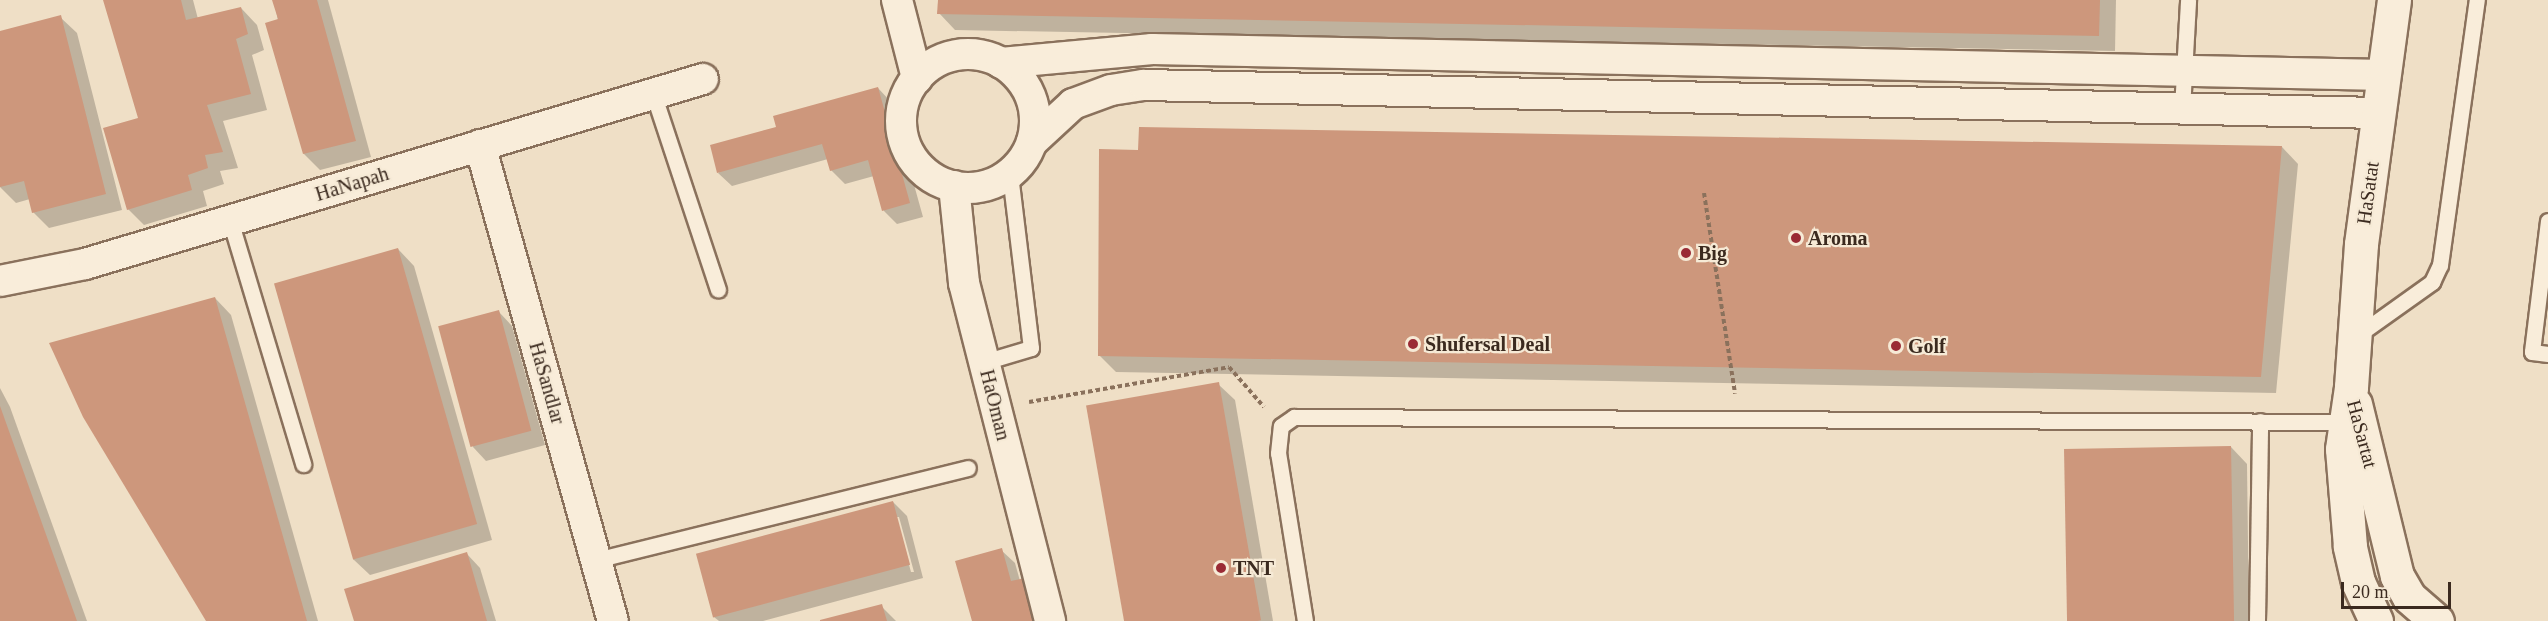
<!DOCTYPE html>
<html>
<head>
<meta charset="utf-8">
<style>
  body { margin:0 }
  #map { position:relative; width:2548px; height:621px; overflow:hidden; background:#efdfc6; font-family:Georgia,serif }
  div>[style] { position:absolute }
  .shadow>* { inset:0; background:#0003 }
  .building>* { inset:0; background:#cd977c; transform-origin:0 0 }
  .path>* { height:4px; margin-top:-2px; transform-origin:0; background:repeating-linear-gradient(90deg,#8a715c 0 4.5px,transparent 0 7.5px) }
  .roads { filter:drop-shadow(2px 0 #8a715c) drop-shadow(-2px 0 #8a715c) drop-shadow(0 2px #8a715c) drop-shadow(0 -2px #8a715c) }
  .lane>* { height:15px; margin:-7.5px; padding:0 7.5px; transform-origin:7.5px; border-radius:7.5px; background:#f9edda }
  .street>* { height:30px; margin:-15px; padding:0 15px; transform-origin:15px; border-radius:15px; background:#f9edda }
  .street>.ring { margin:-15px; padding:0; box-sizing:content-box; background:none; border:30px solid #f9edda; border-radius:50% }
  .secondary>* { height:33px; margin:-16.5px; padding:0 16.5px; transform-origin:16.5px; border-radius:16.5px; background:#f9edda }
  .dots>* { width:16px; height:16px; translate:-50% -50%; box-sizing:border-box; border:3px solid #f6ead6; border-radius:50% }
  span { translate:-50% -50%; white-space:nowrap; text-align:center; line-height:1.15; -webkit-text-stroke:4.5px #f6ead6; paint-order:stroke }
  .street-label { font-size:20px; color:#3b2a1f }
  .poi-label { font-size:20px; color:#3b2a1f; font-weight:700 }
  .left { translate:0 -50%; text-align:left }
  .scale { position:absolute; left:2341px; top:582px; width:110px; height:27px; box-sizing:border-box; border:3px solid #3b2a1f; border-top:0; padding-left:8px; font-size:18px; line-height:21px; white-space:nowrap; color:#3b2a1f; -webkit-text-stroke:4px #f6ead6; paint-order:stroke }
</style>
</head>
<body>
<div id="map">
  <div class="shadow">
    <i style="clip-path:polygon(104px 0,193px 0,198px 19px,241px 8px,257px 25px,264px 50px,252px 55px,267px 110px,223px 121px,238px 168px,220px 171px,224px 184px,203px 191px,207px 206px,144px 225px,128px 209px,140px 119px)"></i>
    <i style="clip-path:polygon(274px 0,328px 0,371px 157px,320px 170px,304px 154px)"></i>
    <i style="clip-path:polygon(939px 0,2116px 0,2115px 51px,955px 30px,939px 13px)"></i>
    <i style="clip-path:polygon(60px 17px,77px 33px,122px 210px,49px 228px,33px 212px,30px 199px,16px 203px,0 187px,0 32px)"></i>
    <i style="clip-path:polygon(878px 88px,891px 102px,923px 217px,897px 224px,884px 211px,874px 176px,845px 184px,831px 170px,828px 159px,732px 186px,718px 173px,778px 128px)"></i>
    <i style="clip-path:polygon(2282px 147px,2298px 164px,2276px 393px,1116px 372px,1100px 356px)"></i>
    <i style="clip-path:polygon(398px 249px,414px 266px,492px 540px,370px 575px,353px 559px)"></i>
    <i style="clip-path:polygon(215px 298px,231px 315px,318px 621px,208px 621px)"></i>
    <i style="clip-path:polygon(499px 312px,512px 326px,545px 445px,486px 461px,473px 447px)"></i>
    <i style="clip-path:polygon(1218px 384px,1235px 400px,1273px 621px,1125px 621px)"></i>
    <i style="clip-path:polygon(0 388px,10px 407px,87px 621px,0 621px)"></i>
    <i style="clip-path:polygon(2231px 447px,2247px 464px,2249px 621px,2067px 621px)"></i>
    <i style="clip-path:polygon(evenodd,893px 502px,907px 516px,923px 578px,763px 621px,719px 621px,714px 617px,893px 502px,896px 517px,899px 517px,914px 572px,911px 572px,896px 517px)"></i>
    <i style="clip-path:polygon(1001px 550px,1015px 563px,1020px 581px,973px 621px)"></i>
    <i style="clip-path:polygon(467px 554px,480px 568px,496px 621px,355px 621px)"></i>
    <i style="clip-path:polygon(881px 606px,896px 621px,823px 621px)"></i>
  </div>
  <div class="building">
    <i style="clip-path:polygon(103px 0,181px 0,186px 20px,241px 7px,248px 34px,236px 39px,251px 94px,207px 105px,223px 152px,205px 155px,208px 168px,188px 175px,192px 190px,127px 210px,103px 128px,138px 118px)"></i>
    <i style="clip-path:polygon(272px 0,317px 0,356px 141px,303px 154px,265px 23px,278px 19px)"></i>
    <i style="clip-path:polygon(938px 0,2100px 0,2099px 36px,937px 14px)"></i>
    <i style="clip-path:polygon(61px 15px,106px 194px,32px 213px,24px 181px,0 187px,0 31px)"></i>
    <i style="clip-path:polygon(878px 87px,910px 203px,882px 211px,868px 160px,830px 171px,822px 144px,717px 173px,710px 145px,776px 127px,773px 116px)"></i>
    <i style="clip-path:polygon(1139px 127px,2282px 146px,2261px 377px,1098px 356px,1099px 149px,1138px 150px)"></i>
    <i style="left:398px;top:248px;width:287px;height:129px;rotate:74deg"></i>
    <i style="clip-path:polygon(215px 297px,307px 621px,206px 621px,83px 417px,49px 343px)"></i>
    <i style="left:499px;top:310px;width:125px;height:63px;rotate:75deg"></i>
    <i style="left:1219px;top:382px;width:242px;height:135px;rotate:80deg"></i>
    <i style="clip-path:polygon(0 406px,77px 621px,0 621px)"></i>
    <i style="left:2231px;top:446px;width:175px;height:167px;rotate:89deg"></i>
    <i style="left:893px;top:501px;width:66px;height:204px;rotate:75deg"></i>
    <i style="clip-path:polygon(1002px 548px,1011px 581px,1038px 575px,1049px 621px,972px 621px,955px 561px)"></i>
    <i style="clip-path:polygon(467px 552px,487px 621px,354px 621px,344px 589px)"></i>
    <i style="clip-path:polygon(882px 604px,887px 621px,820px 621px,820px 620px)"></i>
  </div>
  <div class="path">
    <i style="left:1704px;top:193px;width:203px;rotate:81.2deg"></i>
    <i style="left:1029px;top:402px;width:203px;rotate:-9.9deg"></i>
    <i style="left:1229px;top:367px;width:53px;rotate:48.8deg"></i>
  </div>
  <div class="roads">
    <div class="lane">
      <i style="left:653px;top:93px;width:207px;rotate:71.7deg"></i>
      <i style="left:2182px;top:109px;width:109px;rotate:-86.8deg"></i>
      <i style="left:230px;top:220px;width:255px;rotate:73.3deg"></i>
      <i style="left:2548px;top:221px;width:132px;rotate:97deg"></i>
      <i style="left:2532px;top:352px;width:16px;rotate:7deg"></i>
      <i style="left:2355px;top:337px;width:95px;rotate:-35.5deg"></i>
      <i style="left:2432px;top:282px;width:19px;rotate:-65deg"></i>
      <i style="left:2440px;top:265px;width:268px;rotate:-82.1deg"></i>
      <i style="left:984px;top:362px;width:49px;rotate:-16.6deg"></i>
      <i style="left:1031px;top:348px;width:175px;rotate:-96.9deg"></i>
      <i style="left:596px;top:560px;width:383px;rotate:-13.9deg"></i>
      <i style="left:1305px;top:621px;width:170px;rotate:-99.1deg"></i>
      <i style="left:1278px;top:453px;width:27px;rotate:-84deg"></i>
      <i style="left:1281px;top:426px;width:16px;rotate:-35deg"></i>
      <i style="left:1294px;top:417px;width:1052px;rotate:0.27deg"></i>
      <i style="left:2257px;top:621px;width:200px;rotate:-89.1deg"></i>
    </div>
    <div class="street">
      <i style="left:897px;top:0;width:81px;rotate:75.6deg"></i>
      <i class="ring" style="left:901px;top:54px;width:104px;height:104px"></i>
      <i style="left:1001px;top:63px;width:152px;rotate:-5.3deg"></i>
      <i style="left:1152px;top:49px;width:1233px;rotate:1.21deg"></i>
      <i style="left:1032px;top:142px;width:56px;rotate:-42.8deg"></i>
      <i style="left:1073px;top:104px;width:40px;rotate:-20.2deg"></i>
      <i style="left:1111px;top:90px;width:33px;rotate:-9deg"></i>
      <i style="left:1144px;top:85px;width:1235px;rotate:1.3deg"></i>
      <i style="left:480px;top:145px;width:494px;rotate:74.4deg"></i>
      <i style="left:954px;top:186px;width:98px;rotate:84.1deg"></i>
      <i style="left:964px;top:283px;width:349px;rotate:75.7deg"></i>
      <i style="left:0;top:281px;width:87px;rotate:-11.3deg"></i>
      <i style="left:85px;top:264px;width:645px;rotate:-16.67deg"></i>
    </div>
    <div class="secondary">
      <i style="left:2355px;top:404px;width:177px;rotate:76.3deg"></i>
      <i style="left:2397px;top:576px;width:24px;rotate:60deg"></i>
      <i style="left:2409px;top:597px;width:37px;rotate:41deg"></i>
      <i style="left:2376px;top:621px;width:43px;rotate:-114.8deg"></i>
      <i style="left:2358px;top:582px;width:37px;rotate:-103deg"></i>
      <i style="left:2350px;top:546px;width:97px;rotate:-94.7deg"></i>
      <i style="left:2342px;top:449px;width:63px;rotate:-81.7deg"></i>
      <i style="left:2351px;top:387px;width:143px;rotate:-86deg"></i>
      <i style="left:2361px;top:244px;width:246px;rotate:-82.3deg"></i>
    </div>
  </div>
  <div class="dots">
    <i style="left:1796px;top:238px;background:#9a2b35"></i>
    <i style="left:1686px;top:253px;background:#9a2b35"></i>
    <i style="left:1413px;top:344px;background:#9a2b35"></i>
    <i style="left:1896px;top:346px;background:#9a2b35"></i>
    <i style="left:1221px;top:568px;background:#9a2b35"></i>
  </div>
  <div class="street-label">
    <span style="left:352px;top:184px;rotate:-17deg">HaNapah</span>
    <span style="left:2368px;top:193px;rotate:-82deg">HaSatat</span>
    <span style="left:547px;top:383px;rotate:74deg">HaSandlar</span>
    <span style="left:995px;top:405px;rotate:76deg">HaOman</span>
    <span style="left:2362px;top:434px;rotate:75deg">HaSartat</span>
  </div>
  <div class="poi-label">
    <span class="left" style="left:1808px;top:238px">Aroma</span>
    <span class="left" style="left:1698px;top:253px">Big</span>
    <span class="left" style="left:1425px;top:344px">Shufersal Deal</span>
    <span class="left" style="left:1908px;top:346px">Golf</span>
    <span class="left" style="left:1233px;top:568px">TNT</span>
  </div>
  <div class="scale">20 m</div>
</div>
</body>
</html>
